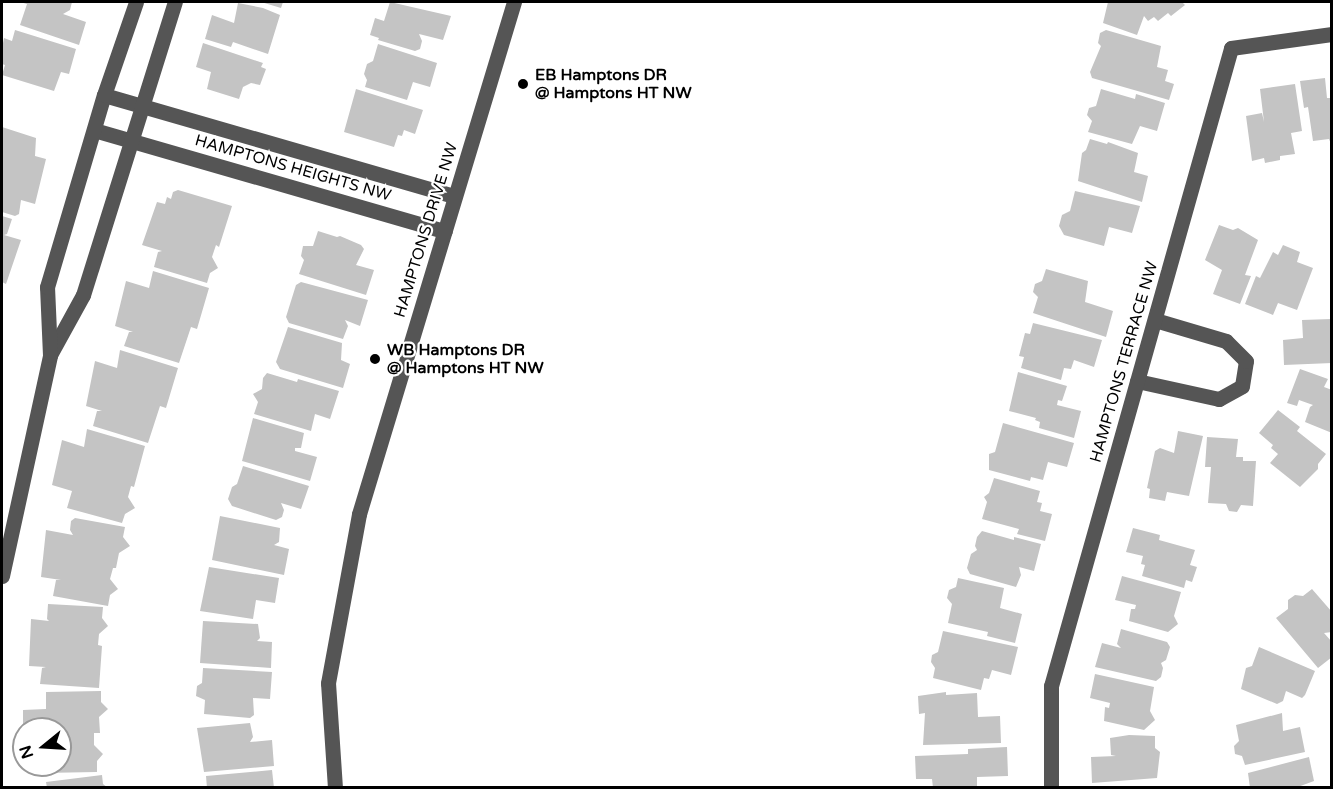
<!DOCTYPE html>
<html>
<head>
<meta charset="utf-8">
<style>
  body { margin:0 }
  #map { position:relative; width:1333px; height:789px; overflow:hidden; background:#fff; font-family:"Varela Round",sans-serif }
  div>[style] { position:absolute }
  .building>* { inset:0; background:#c4c4c4 }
  .minor>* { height:15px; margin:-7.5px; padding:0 7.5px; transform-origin:7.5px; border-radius:7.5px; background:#555 }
  .dots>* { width:16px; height:16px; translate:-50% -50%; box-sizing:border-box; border:3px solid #fff; border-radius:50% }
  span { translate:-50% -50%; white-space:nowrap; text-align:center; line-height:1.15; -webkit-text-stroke:4.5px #fff; paint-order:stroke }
  .poi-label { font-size:16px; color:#000; font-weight:700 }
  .left { translate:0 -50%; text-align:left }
  .street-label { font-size:16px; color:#000 }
  .frame { position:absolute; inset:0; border:3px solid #000; pointer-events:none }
  .north { position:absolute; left:12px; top:717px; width:60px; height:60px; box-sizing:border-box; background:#fff; border:2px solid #999; border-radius:50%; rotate:252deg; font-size:16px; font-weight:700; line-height:24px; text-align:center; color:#000 }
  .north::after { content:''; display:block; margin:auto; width:21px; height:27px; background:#000; clip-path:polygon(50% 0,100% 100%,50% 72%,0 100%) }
</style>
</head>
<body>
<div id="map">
  <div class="building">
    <i style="clip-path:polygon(20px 2px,72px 2px,70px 10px,63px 14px,86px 22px,79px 45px,20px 25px,27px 4px)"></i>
    <i style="clip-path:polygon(261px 2px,283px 2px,281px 8px)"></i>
    <i style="clip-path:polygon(390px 2px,451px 16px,443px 40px,419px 34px,422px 41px,420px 49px,415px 51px,378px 40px,379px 38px,370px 35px,375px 18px,384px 21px)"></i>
    <i style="clip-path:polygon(1108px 2px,1182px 2px,1185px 5px,1171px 16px,1168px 13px,1158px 21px,1154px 17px,1148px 21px,1144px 16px,1137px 35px,1103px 23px)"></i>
    <i style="clip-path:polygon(238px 3px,263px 8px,280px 15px,268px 54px,233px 42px,231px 47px,205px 39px,212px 15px,234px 23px)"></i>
    <i style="clip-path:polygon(15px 30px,76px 49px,69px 74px,61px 72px,54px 91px,2px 75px,5px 65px,2px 64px,2px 48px,4px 38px,12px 41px)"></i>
    <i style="clip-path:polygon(1106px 30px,1161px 46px,1157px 67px,1168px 70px,1165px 81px,1174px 84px,1169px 100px,1092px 78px,1090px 72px,1101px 46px,1098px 43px,1100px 33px)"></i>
    <i style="clip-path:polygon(203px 43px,263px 63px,261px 67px,266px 69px,260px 85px,251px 83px,243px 87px,239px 99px,207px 89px,211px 72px,196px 67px)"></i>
    <i style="clip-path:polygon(378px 44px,437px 63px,430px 87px,413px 82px,407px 100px,365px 87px,367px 80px,364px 74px,367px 64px,373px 61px)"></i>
    <i style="clip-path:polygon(1325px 78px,1327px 98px,1332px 98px,1331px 144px,1329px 139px,1313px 141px,1308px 107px,1304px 108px,1300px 81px)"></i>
    <i style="clip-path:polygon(1295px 84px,1302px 131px,1291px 133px,1295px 154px,1280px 156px,1280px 160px,1265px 163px,1264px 158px,1252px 161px,1246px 116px,1262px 113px,1264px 122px,1260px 89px)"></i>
    <i style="clip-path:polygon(356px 89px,423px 110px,415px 134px,404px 130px,402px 136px,398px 135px,394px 147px,344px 132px)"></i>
    <i style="clip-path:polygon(1101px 89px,1135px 99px,1136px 94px,1165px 103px,1157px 131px,1140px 126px,1132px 144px,1088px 132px,1092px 121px,1087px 115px,1089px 108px,1096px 106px)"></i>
    <i style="clip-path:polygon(2px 127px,36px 138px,35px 156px,46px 159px,35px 204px,21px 200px,19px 214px,15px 216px,2px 212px)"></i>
    <i style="clip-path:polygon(1090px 139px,1107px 144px,1108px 142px,1138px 153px,1134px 172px,1148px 176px,1142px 202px,1078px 181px,1082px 153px,1086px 150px)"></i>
    <i style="clip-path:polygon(178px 190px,232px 206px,219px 247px,216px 245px,212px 257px,218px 268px,210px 273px,207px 283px,154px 267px,158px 252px,162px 251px,142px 245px,157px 202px,165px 204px,167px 197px,171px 199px,173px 192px)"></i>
    <i style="clip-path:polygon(1075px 191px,1140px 206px,1132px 233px,1109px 227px,1104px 246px,1064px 235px,1059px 226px,1062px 215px,1070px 211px)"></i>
    <i style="clip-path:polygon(2px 216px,12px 219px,7px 234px,4px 235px,21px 240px,6px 284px,2px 282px)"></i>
    <i style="clip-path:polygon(1219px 225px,1233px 230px,1238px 228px,1258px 240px,1245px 275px,1251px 276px,1240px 304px,1213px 294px,1222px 270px,1205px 260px)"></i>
    <i style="clip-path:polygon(318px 231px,337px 237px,340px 236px,361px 245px,364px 249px,356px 265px,374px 270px,366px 295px,299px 274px,304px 260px,301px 256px,303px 246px,313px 246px)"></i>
    <i style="clip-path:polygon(1283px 245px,1300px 252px,1297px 262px,1313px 268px,1297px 310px,1278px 303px,1273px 315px,1245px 304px,1256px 276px,1260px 278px,1273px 252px,1278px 255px)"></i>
    <i style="clip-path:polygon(1046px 269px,1088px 281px,1085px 302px,1113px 311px,1106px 337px,1033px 313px,1038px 297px,1033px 292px,1035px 284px,1042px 281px)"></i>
    <i style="clip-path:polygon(153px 271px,209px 288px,197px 329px,191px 327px,179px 363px,124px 346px,129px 332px,133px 332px,115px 326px,126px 281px,149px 288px)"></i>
    <i style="clip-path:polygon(301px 282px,368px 300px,360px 326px,345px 320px,348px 326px,343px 339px,289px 323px,286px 317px,296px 285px)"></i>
    <i style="clip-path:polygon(1332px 319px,1332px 363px,1284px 365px,1283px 340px,1303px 338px,1302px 320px)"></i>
    <i style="clip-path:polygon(1033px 323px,1102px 340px,1094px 367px,1074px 360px,1071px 369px,1064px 368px,1061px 380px,1021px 368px,1024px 357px,1019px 356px,1025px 333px,1030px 334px)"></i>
    <i style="clip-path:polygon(288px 327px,342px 343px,341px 360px,350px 364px,343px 388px,280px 369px,276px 362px)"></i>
    <i style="clip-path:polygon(120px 350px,178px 368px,166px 408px,160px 406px,148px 443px,93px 426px,97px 411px,102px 411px,86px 406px,95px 361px,117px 368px)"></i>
    <i style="clip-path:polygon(1300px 369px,1328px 379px,1324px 387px,1332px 390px,1332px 433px,1305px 422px,1310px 407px,1313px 405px,1299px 400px,1297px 406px,1287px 403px)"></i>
    <i style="clip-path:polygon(1018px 372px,1067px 386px,1062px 401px,1058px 400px,1057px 405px,1081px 411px,1074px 438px,1039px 428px,1040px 422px,1035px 420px,1036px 418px,1009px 411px)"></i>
    <i style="clip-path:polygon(267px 373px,297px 382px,298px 379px,339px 391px,330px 419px,315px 414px,311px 431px,254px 414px,258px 402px,253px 394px,262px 389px,263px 378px)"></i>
    <i style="clip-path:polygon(1278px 410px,1300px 427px,1297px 431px,1326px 454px,1318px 464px,1318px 469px,1300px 487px,1270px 463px,1278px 454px,1271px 448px,1273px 445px,1259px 433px)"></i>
    <i style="clip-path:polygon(253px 418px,304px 433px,301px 448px,295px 448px,295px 451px,317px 457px,310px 481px,242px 461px)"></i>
    <i style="clip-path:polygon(1003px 423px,1074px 443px,1067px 467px,1048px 462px,1043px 480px,1031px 477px,1030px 481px,989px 470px,989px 454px,995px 452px)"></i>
    <i style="clip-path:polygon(87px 429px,145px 446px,134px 487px,131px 486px,128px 497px,135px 508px,125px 514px,122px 523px,67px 508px,72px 491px,52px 485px,62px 440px,84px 447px)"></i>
    <i style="clip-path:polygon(1178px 431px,1203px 436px,1189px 496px,1167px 492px,1165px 501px,1149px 498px,1150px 489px,1147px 488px,1155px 451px,1160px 448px,1174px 453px)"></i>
    <i style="clip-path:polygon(1207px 437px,1238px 439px,1236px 457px,1243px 457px,1243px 461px,1256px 461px,1253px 506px,1241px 505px,1237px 512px,1229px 511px,1226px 504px,1208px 503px,1211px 467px,1205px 467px)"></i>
    <i style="clip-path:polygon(243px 466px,309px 486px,301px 509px,281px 503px,284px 510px,282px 517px,276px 520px,232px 506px,228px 499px,232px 487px,237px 484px)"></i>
    <i style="clip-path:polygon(994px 478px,1040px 491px,1037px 502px,1042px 503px,1040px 511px,1052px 514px,1045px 541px,1017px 534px,1019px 529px,982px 519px,987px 502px,984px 497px,989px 493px)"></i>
    <i style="clip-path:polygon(220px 516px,280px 528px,279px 542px,274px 545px,289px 549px,284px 575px,212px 560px)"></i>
    <i style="clip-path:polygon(75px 518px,125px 527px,123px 537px,130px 546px,119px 553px,116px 568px,113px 568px,110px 579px,118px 589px,110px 595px,108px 606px,53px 596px,56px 580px,61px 580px,41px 577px,46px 530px,73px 535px,70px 530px,71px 521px)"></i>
    <i style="clip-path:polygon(1133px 528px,1160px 535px,1159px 540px,1195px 550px,1190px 565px,1197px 567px,1192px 582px,1186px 580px,1184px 588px,1142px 576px,1145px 565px,1141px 564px,1143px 556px,1126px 552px)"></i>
    <i style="clip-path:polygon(982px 531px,1014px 540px,1014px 537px,1041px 544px,1034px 571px,1019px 567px,1021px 575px,1016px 587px,970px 574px,967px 568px,971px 554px,977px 550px,975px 546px,977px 537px)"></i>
    <i style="clip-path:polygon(209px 567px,279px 578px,275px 603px,256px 600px,253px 619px,200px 611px)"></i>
    <i style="clip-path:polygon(1122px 576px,1181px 592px,1174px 616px,1178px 624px,1168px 632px,1129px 621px,1131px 609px,1135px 609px,1136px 605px,1115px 600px)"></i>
    <i style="clip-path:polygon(958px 578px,1004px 588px,1000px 608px,1022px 614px,1015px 643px,987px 636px,988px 632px,948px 623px,952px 604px,947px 598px,949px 590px,956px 587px)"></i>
    <i style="clip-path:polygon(1312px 589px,1332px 612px,1332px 632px,1324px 633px,1332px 642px,1332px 657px,1318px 668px,1276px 618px,1288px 609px,1288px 600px,1295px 595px,1303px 596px)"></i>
    <i style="clip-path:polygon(48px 604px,103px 607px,102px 618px,108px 626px,99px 634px,98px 645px,102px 646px,99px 688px,40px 684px,42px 668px,46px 667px,29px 666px,31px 619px,49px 621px,47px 619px)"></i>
    <i style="clip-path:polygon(203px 621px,258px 624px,260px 638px,257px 641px,272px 642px,271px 668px,200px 663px)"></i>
    <i style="clip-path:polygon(1121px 629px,1167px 642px,1170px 647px,1166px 660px,1161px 663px,1163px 668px,1161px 677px,1156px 681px,1095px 667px,1102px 643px,1121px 648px,1117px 644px)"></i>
    <i style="clip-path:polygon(943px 631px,1018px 647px,1011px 675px,992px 670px,989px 679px,984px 678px,981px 690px,933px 678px,935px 668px,931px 662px,932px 655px,938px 652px)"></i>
    <i style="clip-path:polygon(1259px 647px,1315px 671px,1305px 695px,1302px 698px,1286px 691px,1283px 701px,1277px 704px,1241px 689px,1246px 668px,1252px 666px)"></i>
    <i style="clip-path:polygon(203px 668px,272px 672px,270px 699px,253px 698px,254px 715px,250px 718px,204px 714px,205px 700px,196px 696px,197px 686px,202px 683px)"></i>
    <i style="clip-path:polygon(1095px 674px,1154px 687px,1150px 711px,1155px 720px,1144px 730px,1104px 721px,1105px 707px,1109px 708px,1110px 703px,1090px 698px)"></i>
    <i style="clip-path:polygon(101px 691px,101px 702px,108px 709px,99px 717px,100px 733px,94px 733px,94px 745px,103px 754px,97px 761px,97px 772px,42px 773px,42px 765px,60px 765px,60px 729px,23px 729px,23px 710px,46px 709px,46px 692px)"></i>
    <i style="clip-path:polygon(946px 692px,946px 695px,977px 693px,978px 717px,1000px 716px,1001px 743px,923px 745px,925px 713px,919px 714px,918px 696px)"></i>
    <i style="clip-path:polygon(1282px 713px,1283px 731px,1300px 727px,1305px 752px,1245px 765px,1242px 756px,1235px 754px,1234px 746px,1239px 741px,1236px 725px)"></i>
    <i style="clip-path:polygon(250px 723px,253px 737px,250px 742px,272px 740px,274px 766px,204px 772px,197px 728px)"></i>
    <i style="clip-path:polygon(1129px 735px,1155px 736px,1155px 748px,1160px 752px,1157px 778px,1092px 783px,1091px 757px,1116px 756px,1111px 755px,1110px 738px)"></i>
    <i style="clip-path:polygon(1007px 747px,1008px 776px,977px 777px,977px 788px,933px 788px,932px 779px,916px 779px,915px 756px,968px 754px,968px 749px)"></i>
    <i style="clip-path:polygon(1309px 757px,1314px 781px,1295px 788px,1250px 788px,1248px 773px)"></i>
    <i style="clip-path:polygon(272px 770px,274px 788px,207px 788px,206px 776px)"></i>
    <i style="clip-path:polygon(102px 775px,103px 784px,108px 788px,47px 788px,46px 782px)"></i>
  </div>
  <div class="minor">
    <i style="left:104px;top:95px;width:365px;rotate:16.1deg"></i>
    <i style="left:94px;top:130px;width:365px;rotate:16.1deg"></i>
    <i style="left:50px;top:355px;width:68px;rotate:-61.2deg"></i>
    <i style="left:83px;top:295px;width:307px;rotate:-72.6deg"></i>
    <i style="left:1137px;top:381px;width:84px;rotate:12.4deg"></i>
    <i style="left:1219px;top:399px;width:26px;rotate:-29deg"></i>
    <i style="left:1242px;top:386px;width:25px;rotate:-81deg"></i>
    <i style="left:1246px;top:361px;width:28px;rotate:-135deg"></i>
    <i style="left:1226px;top:341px;width:74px;rotate:-163.5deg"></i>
    <i style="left:2px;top:576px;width:226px;rotate:-77.7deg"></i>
    <i style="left:50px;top:355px;width:68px;rotate:-92.5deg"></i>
    <i style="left:47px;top:287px;width:200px;rotate:-73.5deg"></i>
    <i style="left:104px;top:95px;width:98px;rotate:-71deg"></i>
    <i style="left:335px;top:788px;width:105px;rotate:-93.8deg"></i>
    <i style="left:328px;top:683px;width:172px;rotate:-79.6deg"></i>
    <i style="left:359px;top:514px;width:535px;rotate:-73.16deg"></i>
    <i style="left:1051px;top:788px;width:102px;rotate:-90deg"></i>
    <i style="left:1051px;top:686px;width:663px;rotate:-74.24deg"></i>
    <i style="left:1231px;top:48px;width:102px;rotate:-7.9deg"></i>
  </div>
  <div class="dots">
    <i style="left:523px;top:84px;background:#000"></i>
    <i style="left:375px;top:359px;background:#000"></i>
  </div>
  <div class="poi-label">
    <span class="left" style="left:535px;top:84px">EB Hamptons DR<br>@ Hamptons HT NW</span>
    <span class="left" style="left:387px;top:359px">WB Hamptons DR<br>@ Hamptons HT NW</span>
  </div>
  <div class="street-label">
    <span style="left:293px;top:168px;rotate:16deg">HAMPTONS HEIGHTS NW</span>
    <span style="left:426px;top:230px;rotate:-73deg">HAMPTONS DRIVE NW</span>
    <span style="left:1124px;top:362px;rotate:-74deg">HAMPTONS TERRACE NW</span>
  </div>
  <div class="frame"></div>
  <div class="north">N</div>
</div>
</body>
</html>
